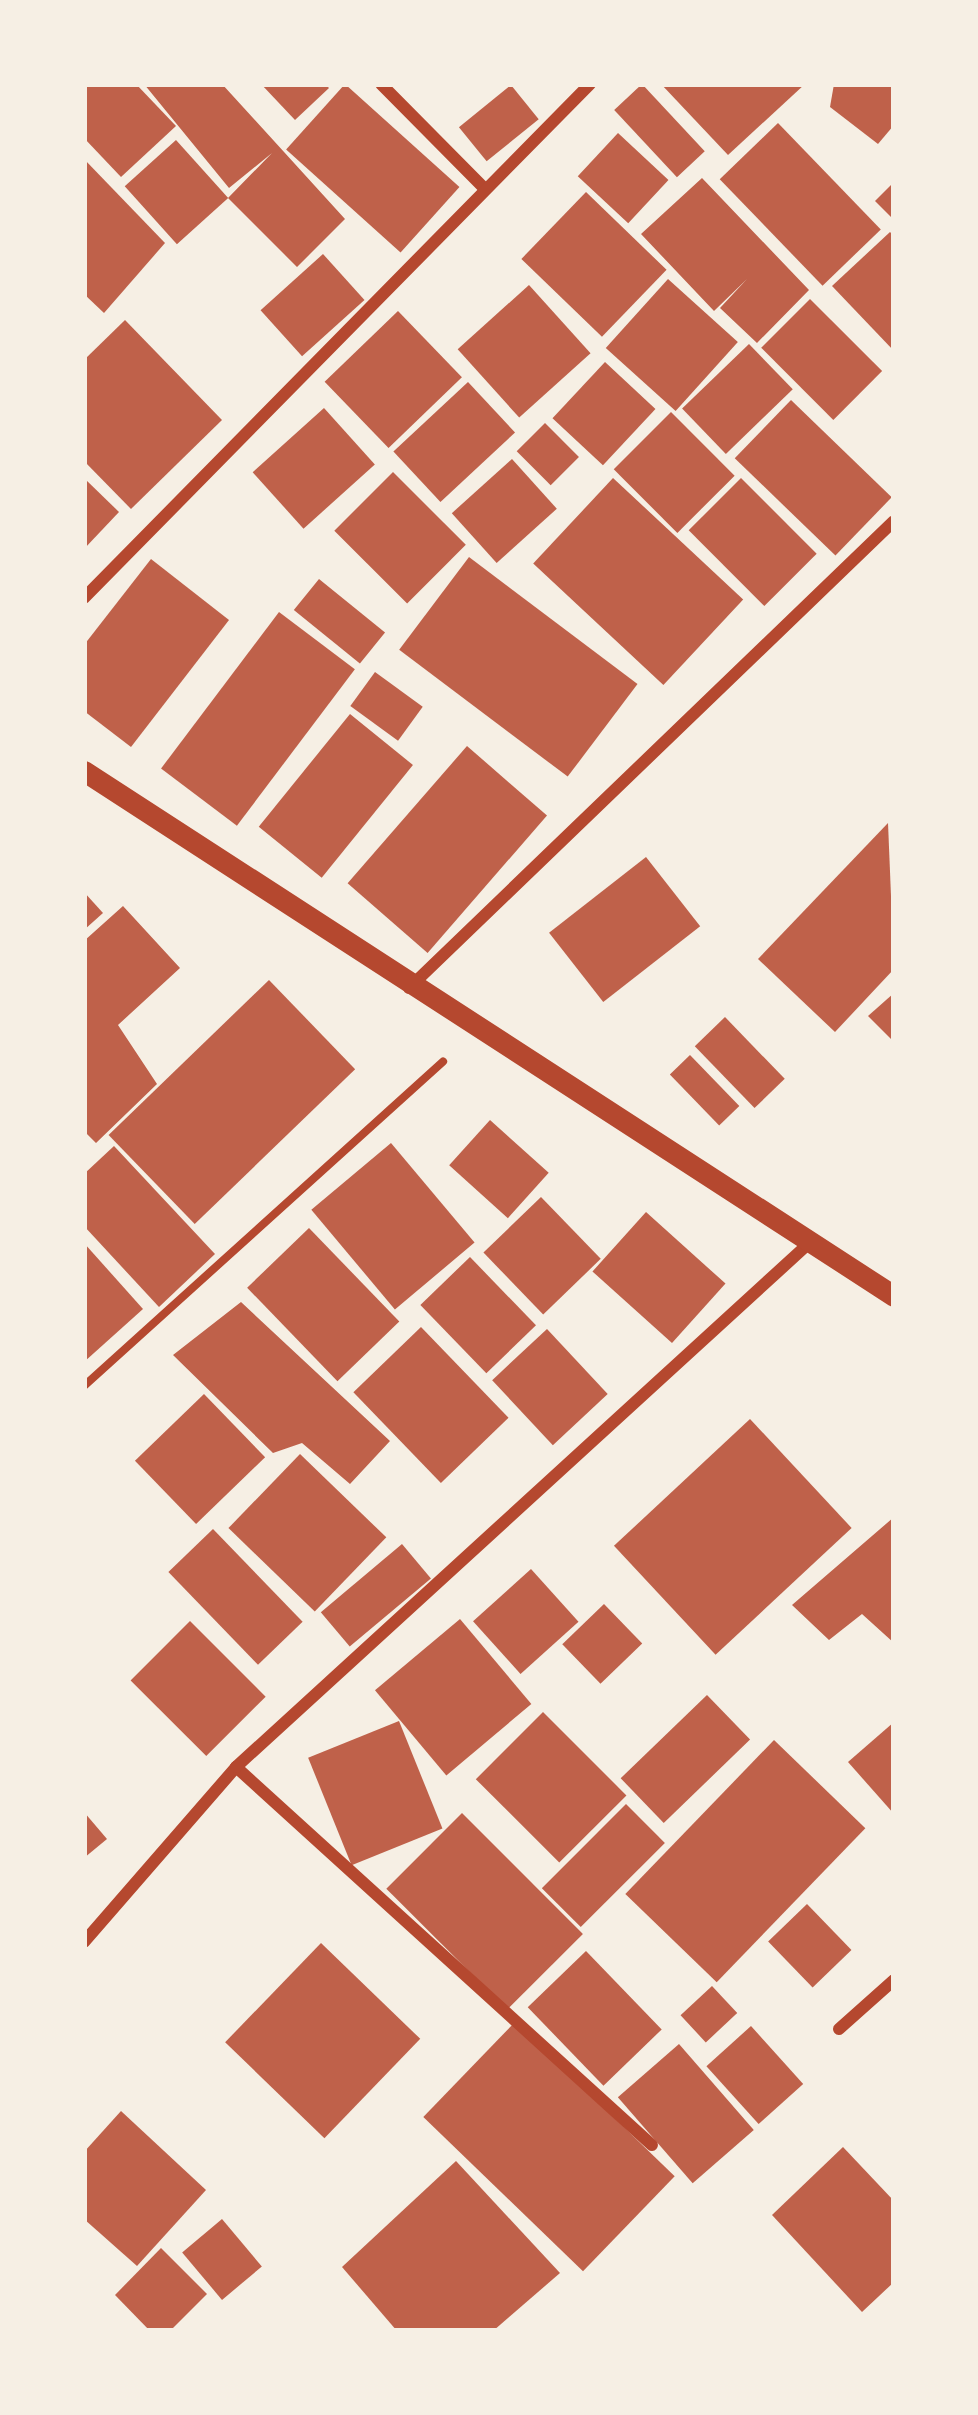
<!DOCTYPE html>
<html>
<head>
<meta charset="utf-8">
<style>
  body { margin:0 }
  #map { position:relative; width:978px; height:2415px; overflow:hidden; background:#f6efe4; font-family:"Roboto Serif",serif }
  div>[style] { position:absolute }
  .building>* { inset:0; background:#bf614a; transform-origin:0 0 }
  .path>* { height:8px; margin:-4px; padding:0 4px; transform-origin:4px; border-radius:4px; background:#b5482f }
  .minor>* { height:12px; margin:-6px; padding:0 6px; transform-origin:6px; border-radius:6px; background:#b5482f }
  .tertiary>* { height:21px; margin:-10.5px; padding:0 10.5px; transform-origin:10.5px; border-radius:10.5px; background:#b5482f }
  span { translate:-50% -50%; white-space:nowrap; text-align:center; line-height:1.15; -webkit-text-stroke:12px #f6efe4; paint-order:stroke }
  .frame { position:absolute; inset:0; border:87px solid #f6efe4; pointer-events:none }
</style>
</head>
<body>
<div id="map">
  <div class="building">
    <i style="clip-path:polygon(84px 84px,136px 84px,176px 126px,121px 177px,84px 138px)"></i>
    <i style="clip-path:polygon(144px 84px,222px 84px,345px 219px,297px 267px,228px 198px,272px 153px,229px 188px)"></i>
    <i style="clip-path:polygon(261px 84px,325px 84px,329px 88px,295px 120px)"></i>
    <i style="left:345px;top:84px;width:154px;height:88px;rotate:42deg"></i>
    <i style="left:642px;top:84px;width:92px;height:38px;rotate:47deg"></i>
    <i style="clip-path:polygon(661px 84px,805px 84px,728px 155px)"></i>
    <i style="clip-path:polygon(834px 84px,894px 84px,894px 125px,878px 144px,830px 107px)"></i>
    <i style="left:511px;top:85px;width:44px;height:67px;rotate:51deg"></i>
    <i style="left:778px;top:123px;width:148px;height:81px;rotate:46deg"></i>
    <i style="left:618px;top:133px;width:69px;height:59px;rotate:43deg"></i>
    <i style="left:176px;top:140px;width:78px;height:69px;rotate:48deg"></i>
    <i style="clip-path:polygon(84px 159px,165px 243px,104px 313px,84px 294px)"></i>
    <i style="clip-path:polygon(702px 178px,809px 290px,757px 343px,720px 308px,747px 279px,714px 311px,641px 234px)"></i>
    <i style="clip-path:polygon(894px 182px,894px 220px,875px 201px)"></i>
    <i style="left:586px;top:192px;width:112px;height:93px;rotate:44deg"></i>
    <i style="clip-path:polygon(890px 232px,894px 236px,894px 351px,832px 286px)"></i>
    <i style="left:323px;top:254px;width:62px;height:84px;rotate:48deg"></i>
    <i style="left:668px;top:279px;width:94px;height:93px;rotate:42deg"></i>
    <i style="left:529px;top:285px;width:92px;height:96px;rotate:48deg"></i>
    <i style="left:810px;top:299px;width:102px;height:69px;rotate:45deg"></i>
    <i style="left:398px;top:311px;width:92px;height:102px;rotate:46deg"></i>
    <i style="clip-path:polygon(125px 320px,222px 420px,131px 509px,84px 461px,84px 360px)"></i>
    <i style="left:749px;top:344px;width:63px;height:93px;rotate:46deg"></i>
    <i style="left:605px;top:362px;width:69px;height:77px;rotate:43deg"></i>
    <i style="left:468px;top:382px;width:69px;height:102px;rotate:47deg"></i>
    <i style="left:791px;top:400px;width:140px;height:81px;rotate:44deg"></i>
    <i style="left:324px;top:408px;width:76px;height:96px;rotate:48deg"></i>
    <i style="left:671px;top:412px;width:90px;height:81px;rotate:45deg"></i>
    <i style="left:545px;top:423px;width:48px;height:40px;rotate:45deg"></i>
    <i style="left:512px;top:459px;width:67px;height:81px;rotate:48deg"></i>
    <i style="left:393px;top:472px;width:103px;height:83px;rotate:45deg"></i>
    <i style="clip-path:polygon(84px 478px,119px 512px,84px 549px)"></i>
    <i style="left:613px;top:478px;width:178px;height:117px;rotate:43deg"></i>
    <i style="left:741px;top:478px;width:107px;height:74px;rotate:45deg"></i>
    <i style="left:469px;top:557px;width:211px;height:116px;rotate:37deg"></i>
    <i style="clip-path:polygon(151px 559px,229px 620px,131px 747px,84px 711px,84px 645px)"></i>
    <i style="left:319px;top:579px;width:85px;height:40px;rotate:39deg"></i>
    <i style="left:279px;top:612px;width:95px;height:196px;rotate:37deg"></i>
    <i style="left:375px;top:672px;width:59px;height:42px;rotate:36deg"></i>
    <i style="left:350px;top:714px;width:81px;height:145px;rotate:39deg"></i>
    <i style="left:467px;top:746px;width:106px;height:182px;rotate:41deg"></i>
    <i style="clip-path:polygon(888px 823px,894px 969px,835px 1032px,758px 959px)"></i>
    <i style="left:646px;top:857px;width:88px;height:123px;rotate:52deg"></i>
    <i style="clip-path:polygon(84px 892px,103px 913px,84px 930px)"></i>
    <i style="clip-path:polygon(123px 906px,180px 968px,118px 1025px,157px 1084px,96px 1143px,84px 1131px,84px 941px)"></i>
    <i style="left:269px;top:980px;width:124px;height:223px;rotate:46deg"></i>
    <i style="clip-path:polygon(894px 993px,894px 1042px,868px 1016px)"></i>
    <i style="left:725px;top:1017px;width:86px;height:42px;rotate:46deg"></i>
    <i style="left:690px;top:1055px;width:71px;height:28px;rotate:46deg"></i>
    <i style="left:490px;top:1120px;width:79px;height:61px;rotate:42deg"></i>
    <i style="left:391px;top:1143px;width:130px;height:104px;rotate:50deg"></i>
    <i style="clip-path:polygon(114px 1146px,215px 1254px,159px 1307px,84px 1226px,84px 1174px)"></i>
    <i style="left:541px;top:1197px;width:86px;height:80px;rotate:46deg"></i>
    <i style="left:646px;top:1212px;width:107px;height:80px;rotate:42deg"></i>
    <i style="left:309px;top:1228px;width:130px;height:86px;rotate:46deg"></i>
    <i style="clip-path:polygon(84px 1243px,143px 1309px,84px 1362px)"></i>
    <i style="left:470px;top:1257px;width:95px;height:69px;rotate:46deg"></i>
    <i style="clip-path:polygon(241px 1302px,390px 1441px,350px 1484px,302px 1443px,273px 1453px,173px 1355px)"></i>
    <i style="left:421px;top:1327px;width:126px;height:94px;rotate:46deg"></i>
    <i style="left:547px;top:1329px;width:89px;height:75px;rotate:47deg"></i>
    <i style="left:204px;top:1394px;width:88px;height:96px;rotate:46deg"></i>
    <i style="left:750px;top:1419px;width:149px;height:186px;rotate:47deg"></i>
    <i style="left:300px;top:1454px;width:120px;height:103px;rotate:44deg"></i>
    <i style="clip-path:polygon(894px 1517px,894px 1643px,862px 1614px,829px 1640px,792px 1605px)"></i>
    <i style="left:213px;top:1529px;width:129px;height:62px;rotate:46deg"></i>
    <i style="left:402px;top:1544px;width:45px;height:106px;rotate:50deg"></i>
    <i style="left:531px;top:1569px;width:71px;height:78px;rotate:48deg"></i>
    <i style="left:604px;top:1604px;width:55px;height:58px;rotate:46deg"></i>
    <i style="left:460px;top:1619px;width:111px;height:111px;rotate:50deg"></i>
    <i style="left:190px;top:1621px;width:107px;height:84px;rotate:45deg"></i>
    <i style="left:707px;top:1695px;width:62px;height:120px;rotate:46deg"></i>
    <i style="left:543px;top:1712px;width:118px;height:95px;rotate:45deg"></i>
    <i style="left:399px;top:1721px;width:116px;height:98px;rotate:68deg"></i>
    <i style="clip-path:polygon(894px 1722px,894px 1814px,848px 1762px)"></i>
    <i style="left:774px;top:1740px;width:127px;height:214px;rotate:44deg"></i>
    <i style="left:626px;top:1804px;width:55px;height:119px;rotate:45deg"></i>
    <i style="clip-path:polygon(84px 1812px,107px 1839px,84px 1858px)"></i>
    <i style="left:462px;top:1813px;width:171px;height:107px;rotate:45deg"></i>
    <i style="left:807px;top:1904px;width:64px;height:54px;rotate:46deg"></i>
    <i style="left:321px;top:1943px;width:138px;height:138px;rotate:44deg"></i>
    <i style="left:586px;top:1951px;width:109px;height:81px;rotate:46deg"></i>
    <i style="left:712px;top:1986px;width:37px;height:43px;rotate:47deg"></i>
    <i style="left:515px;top:2022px;width:222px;height:132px;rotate:44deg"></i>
    <i style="left:751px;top:2026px;width:78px;height:60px;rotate:48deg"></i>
    <i style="left:679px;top:2044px;width:114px;height:81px;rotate:49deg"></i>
    <i style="clip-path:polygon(121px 2111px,206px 2190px,137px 2266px,84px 2219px,84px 2152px)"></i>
    <i style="clip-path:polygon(843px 2147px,894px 2201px,894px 2282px,862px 2312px,772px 2215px)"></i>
    <i style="clip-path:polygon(456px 2161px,560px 2273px,493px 2331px,397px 2331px,342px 2267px)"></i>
    <i style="left:222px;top:2219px;width:62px;height:52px;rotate:50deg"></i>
    <i style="clip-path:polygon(161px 2248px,207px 2294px,170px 2331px,150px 2331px,115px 2295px)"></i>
  </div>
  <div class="path">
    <i style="left:84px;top:1386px;width:484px;rotate:-42.1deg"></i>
  </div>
  <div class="minor">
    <i style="left:381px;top:84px;width:145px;rotate:45.3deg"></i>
    <i style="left:84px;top:598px;width:721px;rotate:-45.45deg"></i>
    <i style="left:409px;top:988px;width:673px;rotate:-43.92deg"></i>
    <i style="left:236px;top:1767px;width:562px;rotate:42.26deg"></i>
    <i style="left:84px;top:1942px;width:232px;rotate:-49deg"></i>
    <i style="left:236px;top:1767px;width:772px;rotate:-42.43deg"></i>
    <i style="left:839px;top:2029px;width:74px;rotate:-41.7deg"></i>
  </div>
  <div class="tertiary">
    <i style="left:84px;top:771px;width:965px;rotate:32.95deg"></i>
  </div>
  <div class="frame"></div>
</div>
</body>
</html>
